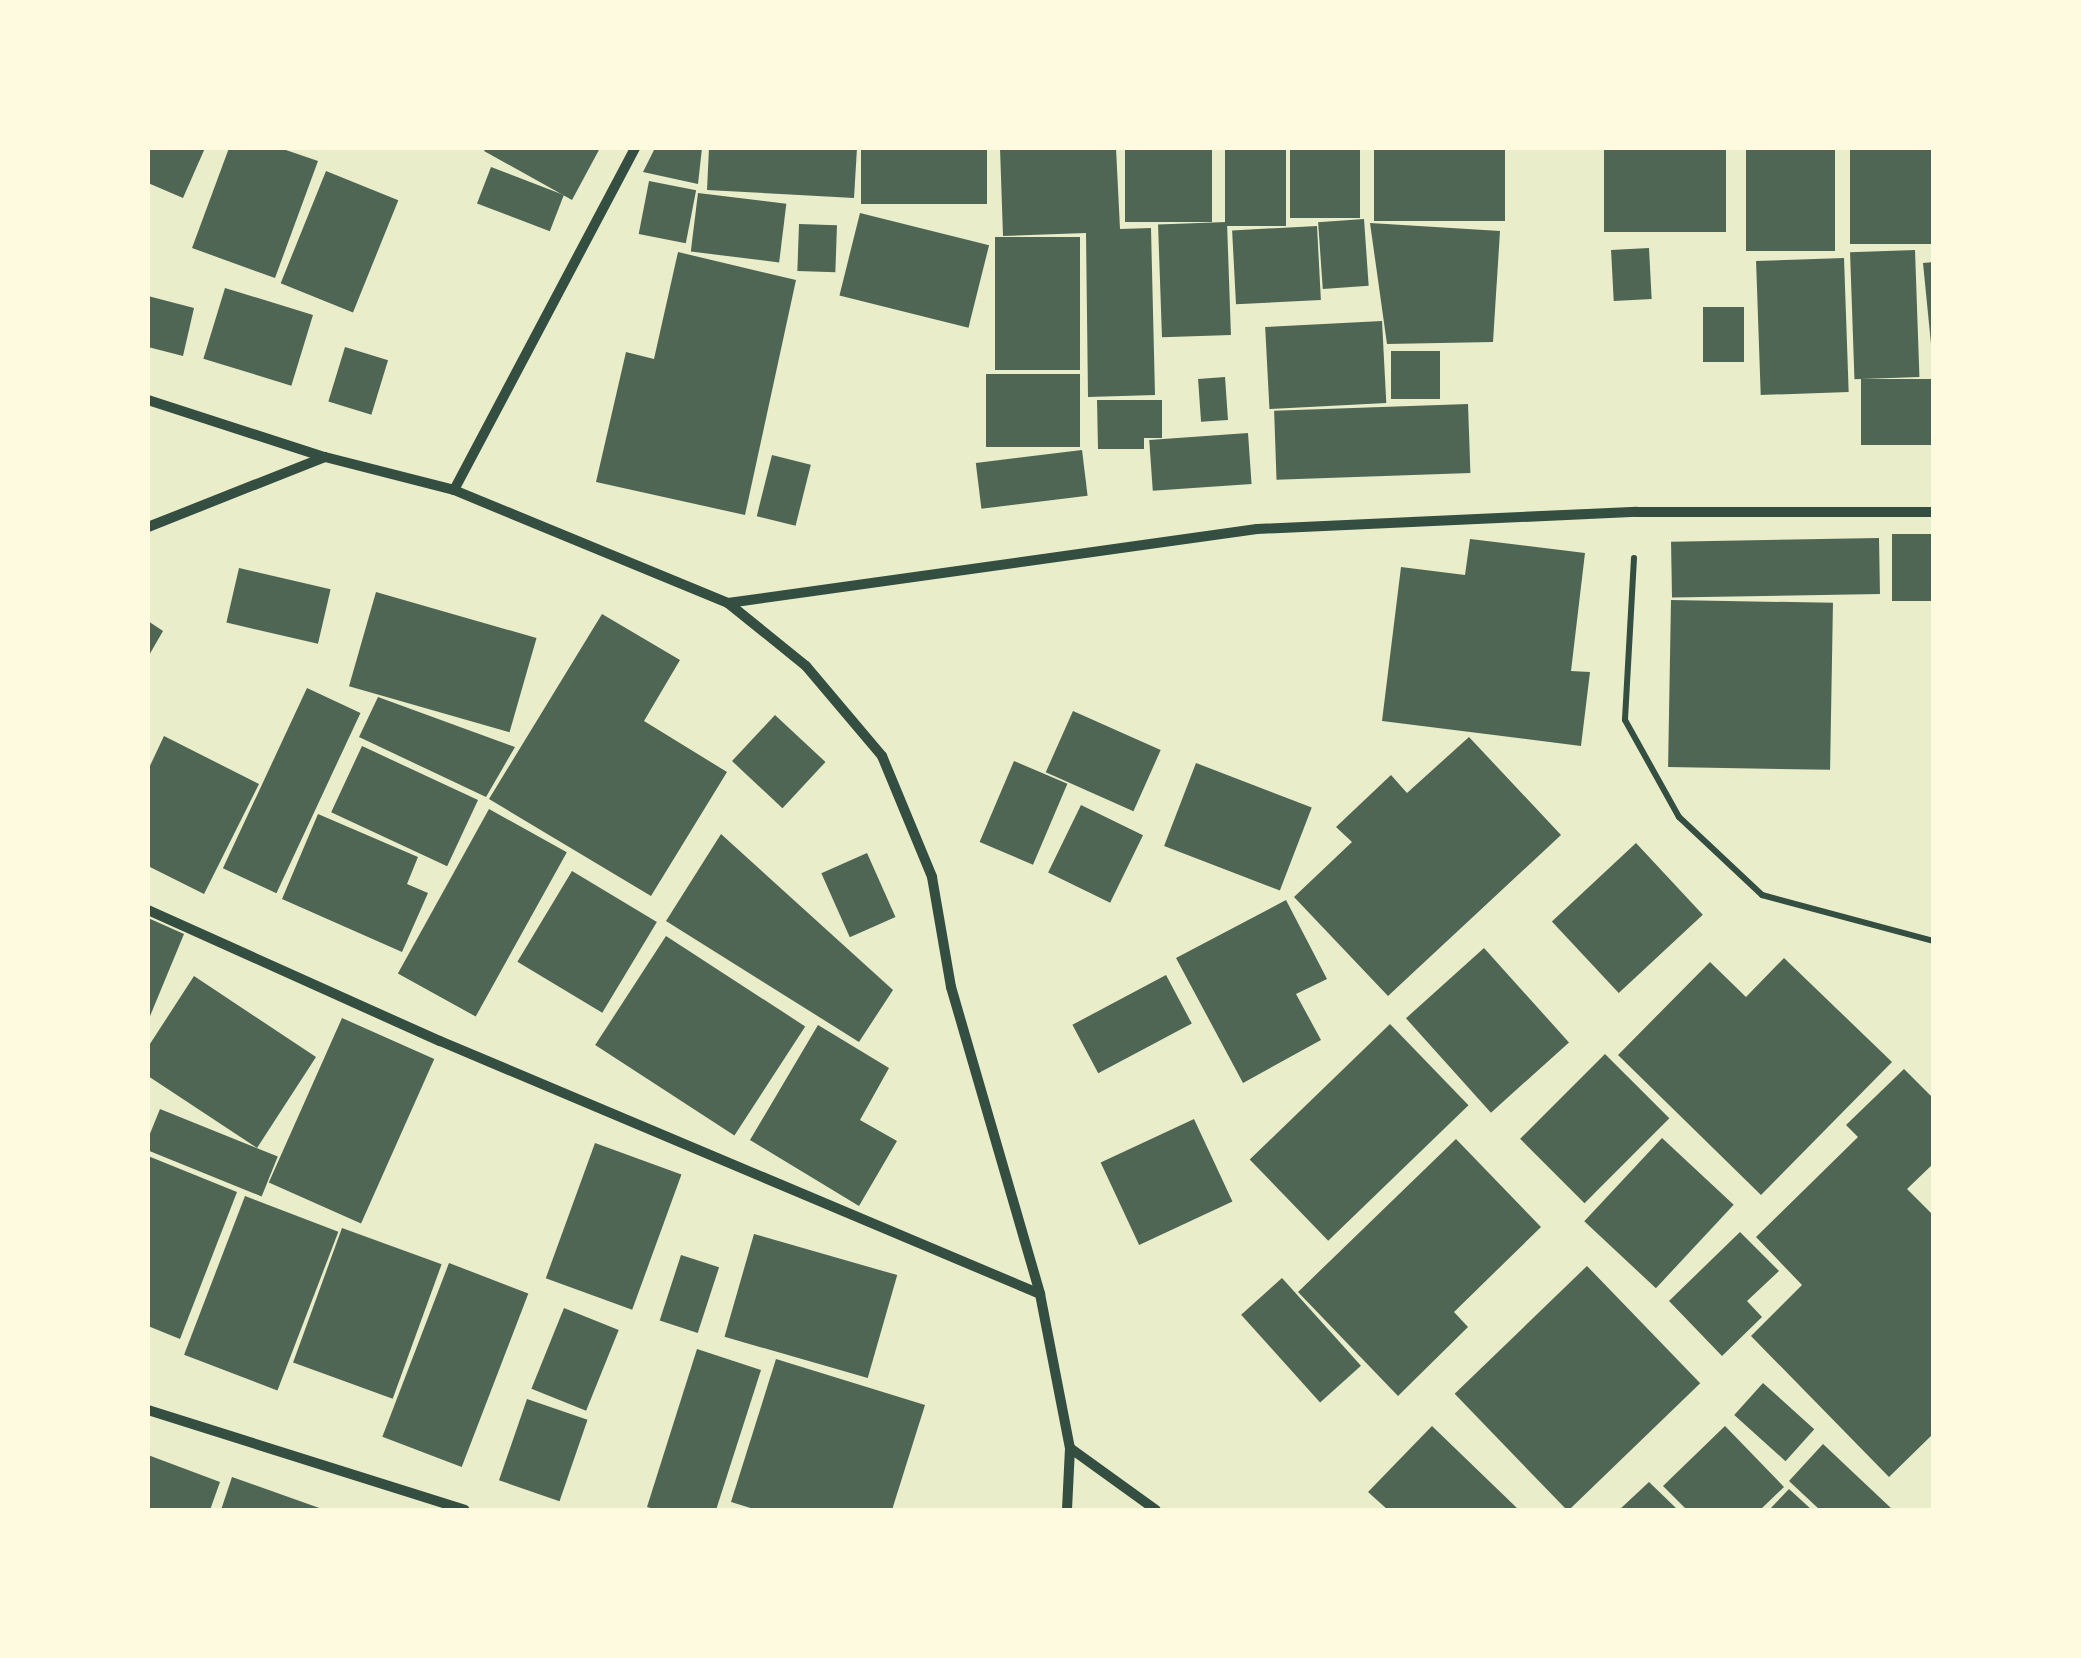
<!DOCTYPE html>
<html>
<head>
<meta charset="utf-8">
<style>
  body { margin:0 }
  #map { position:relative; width:2081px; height:1658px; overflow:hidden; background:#e9edc9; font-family:"Titillium Web",sans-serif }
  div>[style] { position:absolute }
  .building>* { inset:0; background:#4f6655; transform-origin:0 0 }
  .path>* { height:6px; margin:-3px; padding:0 3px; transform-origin:3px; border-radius:3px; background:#344e41 }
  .minor>* { height:10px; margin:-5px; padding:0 5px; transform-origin:5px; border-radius:5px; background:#344e41 }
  span { translate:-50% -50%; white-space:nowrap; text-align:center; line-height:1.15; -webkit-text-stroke:8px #fefae0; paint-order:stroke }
  .frame { position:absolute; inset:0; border:150px solid #fefae0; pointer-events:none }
</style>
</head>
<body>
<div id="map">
  <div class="building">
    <i style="clip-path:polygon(148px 148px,205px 148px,183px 198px,148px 183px)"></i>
    <i style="clip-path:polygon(229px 148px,280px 148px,318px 161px,275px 278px,192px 248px)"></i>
    <i style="clip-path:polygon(486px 148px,600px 148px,572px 200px,484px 151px)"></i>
    <i style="clip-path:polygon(655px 148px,702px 148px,698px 184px,643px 172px)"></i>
    <i style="clip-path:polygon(709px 148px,857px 148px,854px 198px,707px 190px)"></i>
    <i style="left:861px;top:148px;width:126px;height:56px"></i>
    <i style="clip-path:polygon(1000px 148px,1116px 148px,1120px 229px,1151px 228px,1155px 395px,1088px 397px,1086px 233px,1003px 236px)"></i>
    <i style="left:1125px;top:148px;width:87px;height:74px"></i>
    <i style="left:1225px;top:148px;width:61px;height:78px"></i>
    <i style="left:1290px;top:148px;width:70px;height:70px"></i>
    <i style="left:1374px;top:148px;width:131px;height:73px"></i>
    <i style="left:1604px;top:148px;width:122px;height:84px"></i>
    <i style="left:1746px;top:148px;width:89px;height:103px"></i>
    <i style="left:1850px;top:148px;width:84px;height:96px"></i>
    <i style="left:491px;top:167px;width:78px;height:39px;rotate:21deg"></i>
    <i style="left:326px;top:171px;width:78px;height:121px;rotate:22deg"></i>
    <i style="left:649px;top:181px;width:48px;height:54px;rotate:11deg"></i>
    <i style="left:698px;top:193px;width:89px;height:59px;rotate:7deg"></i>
    <i style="left:860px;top:213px;width:133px;height:85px;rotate:14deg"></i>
    <i style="left:1364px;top:219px;width:67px;height:46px;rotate:86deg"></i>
    <i style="left:1227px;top:222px;width:113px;height:69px;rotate:88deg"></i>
    <i style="clip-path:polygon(1370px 223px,1500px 231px,1493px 342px,1387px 344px)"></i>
    <i style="left:799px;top:224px;width:38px;height:47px;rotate:2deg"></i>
    <i style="left:1317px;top:226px;width:74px;height:85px;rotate:87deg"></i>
    <i style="left:995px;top:237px;width:85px;height:133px"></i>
    <i style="left:1649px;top:248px;width:51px;height:38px;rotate:87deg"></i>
    <i style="left:1915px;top:250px;width:127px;height:65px;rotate:88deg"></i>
    <i style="clip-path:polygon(678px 252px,796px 280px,745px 515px,596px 482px,626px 352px,654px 359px)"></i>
    <i style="left:1844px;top:258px;width:134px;height:88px;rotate:88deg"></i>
    <i style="clip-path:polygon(1934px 262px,1934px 344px,1931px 344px,1923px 263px)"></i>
    <i style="left:225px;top:288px;width:92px;height:74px;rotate:17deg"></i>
    <i style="clip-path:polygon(148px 296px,194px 308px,183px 356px,148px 347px)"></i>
    <i style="left:1703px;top:307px;width:41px;height:55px"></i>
    <i style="left:1382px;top:321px;width:82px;height:117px;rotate:87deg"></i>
    <i style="left:345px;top:347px;width:45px;height:57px;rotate:17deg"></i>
    <i style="left:1440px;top:351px;width:48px;height:49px;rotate:90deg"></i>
    <i style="left:986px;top:374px;width:94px;height:73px"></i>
    <i style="left:1225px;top:377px;width:43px;height:27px;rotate:86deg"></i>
    <i style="left:1934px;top:379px;width:66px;height:73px;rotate:90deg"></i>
    <i style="clip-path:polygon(1097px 400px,1162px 400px,1162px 438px,1144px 438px,1144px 449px,1098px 449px)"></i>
    <i style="left:1468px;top:404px;width:69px;height:194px;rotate:88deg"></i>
    <i style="left:1248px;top:433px;width:51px;height:99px;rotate:86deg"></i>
    <i style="left:1082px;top:450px;width:46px;height:107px;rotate:83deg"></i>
    <i style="left:772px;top:455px;width:40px;height:63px;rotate:14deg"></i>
    <i style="left:1934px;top:534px;width:67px;height:42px;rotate:90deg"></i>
    <i style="left:1879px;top:538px;width:56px;height:208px;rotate:89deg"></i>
    <i style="clip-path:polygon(1470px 539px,1585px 553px,1571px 671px,1590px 672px,1581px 746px,1382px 721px,1401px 567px,1465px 575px)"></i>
    <i style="left:239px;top:568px;width:94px;height:56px;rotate:13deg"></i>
    <i style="left:376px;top:592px;width:167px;height:98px;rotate:16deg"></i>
    <i style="left:1671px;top:600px;width:162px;height:167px;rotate:1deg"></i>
    <i style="clip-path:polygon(602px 614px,680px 660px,644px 721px,727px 772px,651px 896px,489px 799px)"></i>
    <i style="clip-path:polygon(148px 621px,163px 631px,148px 657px)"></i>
    <i style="left:307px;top:688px;width:59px;height:199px;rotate:25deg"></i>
    <i style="clip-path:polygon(378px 697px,515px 747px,486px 797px,359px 737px)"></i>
    <i style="left:1073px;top:711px;width:96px;height:67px;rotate:24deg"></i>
    <i style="left:775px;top:715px;width:69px;height:63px;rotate:43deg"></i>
    <i style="clip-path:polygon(164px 736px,259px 784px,204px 894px,148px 866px,148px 770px)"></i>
    <i style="clip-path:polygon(1469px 737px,1561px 835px,1388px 996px,1294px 897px,1352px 842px,1336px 827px,1391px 775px,1407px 793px)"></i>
    <i style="left:362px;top:746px;width:128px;height:73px;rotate:25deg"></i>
    <i style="left:1014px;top:761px;width:58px;height:88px;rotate:23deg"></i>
    <i style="left:1196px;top:763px;width:124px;height:89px;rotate:21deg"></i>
    <i style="left:1081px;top:805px;width:69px;height:75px;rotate:26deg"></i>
    <i style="left:489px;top:809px;width:89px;height:188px;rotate:29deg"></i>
    <i style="clip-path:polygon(318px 814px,418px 857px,407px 884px,428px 893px,402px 952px,282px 899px)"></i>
    <i style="clip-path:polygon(721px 834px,893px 990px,859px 1042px,666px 921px)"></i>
    <i style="left:1636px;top:843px;width:98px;height:115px;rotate:47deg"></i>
    <i style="left:867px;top:853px;width:70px;height:50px;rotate:66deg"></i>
    <i style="left:572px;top:871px;width:99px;height:106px;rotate:31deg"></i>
    <i style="clip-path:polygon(1286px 900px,1327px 979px,1296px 994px,1321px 1040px,1243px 1083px,1176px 958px)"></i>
    <i style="clip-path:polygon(148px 918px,184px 934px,148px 1021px)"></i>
    <i style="left:666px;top:936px;width:166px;height:130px;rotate:33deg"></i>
    <i style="left:1484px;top:948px;width:127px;height:105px;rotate:48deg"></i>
    <i style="clip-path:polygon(1784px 958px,1892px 1062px,1761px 1195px,1618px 1055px,1710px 962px,1746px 997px)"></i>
    <i style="left:1166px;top:975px;width:55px;height:106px;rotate:62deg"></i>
    <i style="clip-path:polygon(194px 976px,316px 1057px,257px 1148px,148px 1076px,148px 1047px)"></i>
    <i style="left:342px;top:1018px;width:101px;height:180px;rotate:24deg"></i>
    <i style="left:1390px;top:1024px;width:113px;height:195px;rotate:46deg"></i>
    <i style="clip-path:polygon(818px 1025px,889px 1068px,860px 1120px,897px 1141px,859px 1206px,750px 1140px)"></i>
    <i style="left:1605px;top:1054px;width:91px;height:120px;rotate:45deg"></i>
    <i style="clip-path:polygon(1904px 1069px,1934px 1099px,1934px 1163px,1907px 1189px,1934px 1216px,1934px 1433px,1889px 1477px,1751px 1336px,1802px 1285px,1756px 1237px,1858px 1137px,1846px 1125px)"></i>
    <i style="left:160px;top:1109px;width:127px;height:43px;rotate:22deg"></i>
    <i style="left:1194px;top:1119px;width:91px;height:103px;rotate:65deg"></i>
    <i style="left:1662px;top:1138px;width:98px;height:114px;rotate:43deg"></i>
    <i style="clip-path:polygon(1456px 1139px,1541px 1227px,1454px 1312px,1468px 1327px,1398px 1396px,1298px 1292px)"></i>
    <i style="left:595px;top:1143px;width:92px;height:144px;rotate:20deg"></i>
    <i style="clip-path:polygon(148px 1156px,237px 1192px,180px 1339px,148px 1326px)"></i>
    <i style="left:245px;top:1196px;width:100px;height:170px;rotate:21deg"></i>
    <i style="left:342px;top:1228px;width:106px;height:143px;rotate:20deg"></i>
    <i style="clip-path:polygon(1740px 1232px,1779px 1271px,1747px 1301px,1762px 1317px,1722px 1356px,1669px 1301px)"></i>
    <i style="left:754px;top:1234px;width:149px;height:107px;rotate:16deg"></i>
    <i style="left:681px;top:1255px;width:40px;height:69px;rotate:18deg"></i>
    <i style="left:449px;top:1263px;width:85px;height:186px;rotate:21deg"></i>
    <i style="left:1587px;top:1266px;width:163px;height:184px;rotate:46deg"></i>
    <i style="left:1282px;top:1278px;width:118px;height:55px;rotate:48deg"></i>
    <i style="left:564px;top:1308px;width:59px;height:87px;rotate:22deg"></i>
    <i style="clip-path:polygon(697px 1349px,761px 1370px,716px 1510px,657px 1510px,647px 1507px)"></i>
    <i style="clip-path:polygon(776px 1359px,925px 1405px,892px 1510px,757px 1510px,731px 1502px)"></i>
    <i style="left:1763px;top:1383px;width:69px;height:43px;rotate:42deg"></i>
    <i style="left:527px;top:1399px;width:64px;height:86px;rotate:19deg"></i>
    <i style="clip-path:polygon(1432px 1426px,1519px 1510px,1388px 1510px,1368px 1492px)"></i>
    <i style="clip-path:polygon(1725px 1426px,1784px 1487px,1760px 1510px,1687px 1510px,1663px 1486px)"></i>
    <i style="clip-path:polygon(1823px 1444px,1893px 1510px,1820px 1510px,1789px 1481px)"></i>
    <i style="clip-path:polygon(148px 1455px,220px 1482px,210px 1510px,148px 1510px)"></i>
    <i style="clip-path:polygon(232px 1477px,325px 1510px,221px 1510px)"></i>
    <i style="clip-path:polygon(1649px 1482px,1678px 1510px,1619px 1510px)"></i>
    <i style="clip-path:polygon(1789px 1489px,1812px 1510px,1769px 1510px)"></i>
  </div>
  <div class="path">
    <i style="left:1634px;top:558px;width:162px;rotate:93.2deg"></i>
    <i style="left:1625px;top:720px;width:111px;rotate:60.9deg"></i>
    <i style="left:1679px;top:817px;width:114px;rotate:43.2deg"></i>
    <i style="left:1762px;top:895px;width:178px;rotate:15deg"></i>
  </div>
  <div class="minor">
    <i style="left:148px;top:400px;width:186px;rotate:17.9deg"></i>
    <i style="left:325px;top:457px;width:133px;rotate:14.3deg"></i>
    <i style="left:454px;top:490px;width:296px;rotate:22.4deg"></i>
    <i style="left:728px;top:603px;width:534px;rotate:-7.96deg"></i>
    <i style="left:1257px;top:529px;width:380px;rotate:-2.6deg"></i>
    <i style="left:1637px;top:512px;width:297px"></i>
    <i style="left:454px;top:490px;width:387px;rotate:-62.1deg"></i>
    <i style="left:148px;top:527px;width:190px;rotate:-21.6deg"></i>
    <i style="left:728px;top:603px;width:100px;rotate:38.9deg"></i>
    <i style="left:806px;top:666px;width:118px;rotate:49.8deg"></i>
    <i style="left:882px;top:756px;width:131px;rotate:67.5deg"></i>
    <i style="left:932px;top:877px;width:112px;rotate:80.2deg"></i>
    <i style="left:951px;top:987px;width:320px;rotate:73.8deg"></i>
    <i style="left:1040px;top:1294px;width:157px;rotate:79deg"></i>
    <i style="left:1070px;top:1448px;width:62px;rotate:92.8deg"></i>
    <i style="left:148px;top:910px;width:320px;rotate:24.2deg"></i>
    <i style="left:440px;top:1041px;width:651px;rotate:22.86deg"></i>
    <i style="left:148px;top:1410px;width:332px;rotate:17.5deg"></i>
    <i style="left:1070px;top:1448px;width:106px;rotate:35.8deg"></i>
  </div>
  <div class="frame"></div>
</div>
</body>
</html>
